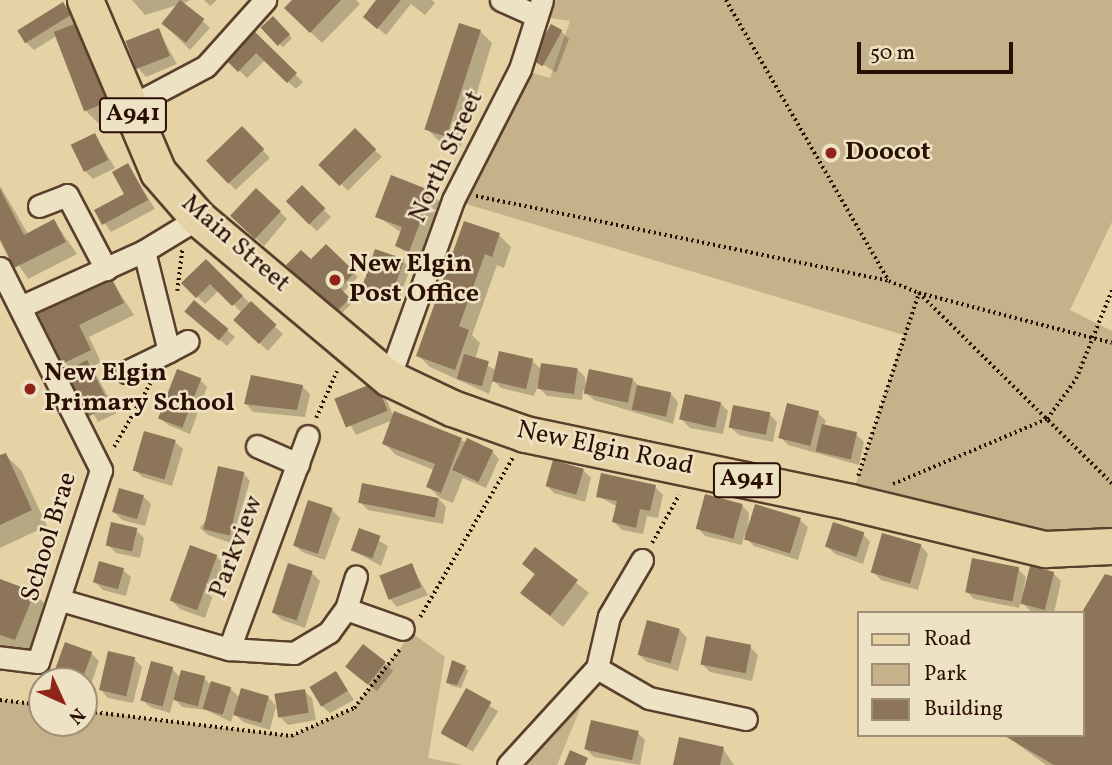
<!DOCTYPE html>
<html>
<head>
<meta charset="utf-8">
<style>
  body { margin:0 }
  #map { position:relative; width:1112px; height:765px; overflow:hidden; background:#e5d3a5; font-family:Vollkorn,serif }
  div>[style] { position:absolute }
  .green>* { inset:0; background:#c6b28a }
  .shadow>* { inset:0; background:#0003; transform-origin:0 0 }
  .building>* { inset:0; background:#8c7558; transform-origin:0 0 }
  .round { border-radius:50% }
  .path>* { height:3.5px; margin-top:-1.75px; transform-origin:0; background:repeating-linear-gradient(90deg,#2c0f04 0 2px,transparent 0 5.5px) }
  .roads { filter:drop-shadow(2px 0 #5a402c) drop-shadow(-2px 0 #5a402c) drop-shadow(0 2px #5a402c) drop-shadow(0 -2px #5a402c) }
  .minor>* { height:21px; margin:-10.5px; padding:0 10.5px; transform-origin:10.5px; border-radius:10.5px; background:#eee2c4 }
  .primary>* { height:35px; margin:-17.5px; padding:0 17.5px; transform-origin:17.5px; border-radius:17.5px; background:#e5d3a5 }
  .dots>* { width:19px; height:19px; translate:-50% -50%; box-sizing:border-box; border:4px solid #eee2c4; border-radius:50% }
  span { translate:-50% -50%; white-space:nowrap; text-align:center; line-height:1.15; -webkit-text-stroke:5px #eee2c4; paint-order:stroke }
  .shield-label span { padding:2px 5px; background:#eee2c4; border:2px solid; border-radius:5px; -webkit-text-stroke-width:0 }
  .shield-label { font-size:24px; color:#2c0f04; font-weight:700 }
  .poi-label { font-size:26px; color:#2c0f04; font-weight:700 }
  .left { translate:0 -50%; text-align:left }
  .street-label { font-size:26px; color:#2c0f04 }
  .legend { position:absolute; left:857px; top:611px; width:228px; height:126px; box-sizing:border-box; background:#eee2c4; border:2px solid #a08e77; margin:0; padding:9px 12px; list-style:none; font-size:21px; color:#2c0f04 }
  .legend li { display:flex; align-items:center; gap:14px; height:35px }
  .legend b { width:35px; border:2px solid #a08e77 }
  .north { position:absolute; left:28px; top:667px; width:70px; height:70px; box-sizing:border-box; background:#eee2c4; border:2px solid #a08e77; border-radius:50%; rotate:135deg; font-size:19px; font-weight:700; line-height:28px; text-align:center; color:#2c0f04 }
  .north::after { content:''; display:block; margin:auto; width:24px; height:32px; background:#8f2418; clip-path:polygon(50% 0,100% 100%,50% 72%,0 100%) }
  .scale { position:absolute; left:857px; top:42px; width:156px; height:32px; box-sizing:border-box; border:4px solid #2c0f04; border-top:0; padding-left:9px; font-size:21px; line-height:24px; white-space:nowrap; color:#2c0f04; -webkit-text-stroke:5px #eee2c4; paint-order:stroke }
</style>
</head>
<body>
<div id="map">
  <div class="green">
    <i style="clip-path:polygon(542px 0,1112px 0,1112px 222px,1070px 310px,1112px 331px,1112px 544px,850px 502px,904px 335px,453px 200px,520px 69px,550px 78px,570px 21px,537px 16px)"></i>
    <i style="clip-path:polygon(412px 633px,445px 657px,428px 758px,463px 765px,0 765px,0 700px,42px 705px,42px 723px,84px 723px,84px 711px,291px 736px,354px 708px)"></i>
    <i style="clip-path:polygon(597px 668px,557px 765px,508px 765px)"></i>
  </div>
  <div class="shadow">
    <i style="clip-path:polygon(132px 0,190px 0,184px 3px,210px 28px,190px 50px,162px 22px,178px 5px,145px 15px)"></i>
    <i style="clip-path:polygon(204px 0,217px 0,210px 6px)"></i>
    <i style="clip-path:polygon(294px 0,356px 0,360px 4px,322px 43px,286px 8px)"></i>
    <i style="clip-path:polygon(378px 0,432px 0,435px 3px,425px 15px,411px 4px,386px 35px,373px 24px)"></i>
    <i style="clip-path:polygon(63px 5px,78px 24px,118px 115px,98px 123px,86px 111px,58px 35px,34px 50px,26px 42px)"></i>
    <i style="left:273px;top:19px;width:27px;height:13px;rotate:45deg"></i>
    <i style="clip-path:polygon(158px 30px,177px 64px,146px 77px,139px 69px)"></i>
    <i style="clip-path:polygon(480px 31px,492px 43px,460px 148px,440px 142px,428px 130px)"></i>
    <i style="clip-path:polygon(561px 31px,569px 39px,556px 73px,538px 61px)"></i>
    <i style="clip-path:polygon(254px 34px,303px 82px,296px 89px,265px 60px,247px 78px,228px 60px)"></i>
    <i style="left:242px;top:128px;width:41px;height:47px;rotate:47deg"></i>
    <i style="left:355px;top:130px;width:38px;height:48px;rotate:45deg"></i>
    <i style="clip-path:polygon(95px 135px,115px 168px,93px 179px,85px 171px)"></i>
    <i style="clip-path:polygon(833px 150px,840px 158px,835px 162px,828px 153px)"></i>
    <i style="clip-path:polygon(128px 165px,155px 209px,111px 232px,96px 211px,126px 195px)"></i>
    <i style="clip-path:polygon(392px 178px,431px 193px,443px 205px,421px 263px,397px 246px,402px 233px,377px 216px)"></i>
    <i style="clip-path:polygon(0 186px,28px 234px,54px 221px,77px 254px,28px 279px,0 237px)"></i>
    <i style="left:302px;top:188px;width:41px;height:20px;rotate:45deg"></i>
    <i style="clip-path:polygon(280px 212px,287px 219px,264px 246px,240px 224px)"></i>
    <i style="clip-path:polygon(465px 223px,499px 235px,511px 247px,504px 268px,497px 265px,472px 335px,480px 343px,475px 359px,496px 370px,532px 361px,542px 370px,577px 369px,585px 377px,586px 389px,632px 379px,641px 388px,671px 394px,678px 402px,673px 424px,594px 400px,583px 390px,582px 400px,547px 396px,539px 388px,541px 377px,534px 396px,501px 388px,493px 380px,489px 394px,430px 367px,418px 355px)"></i>
    <i style="clip-path:polygon(326px 246px,358px 277px,342px 293px,352px 303px,340px 315px,288px 265px,311px 262px)"></i>
    <i style="clip-path:polygon(403px 261px,410px 269px,398px 302px,372px 293px,365px 286px)"></i>
    <i style="clip-path:polygon(206px 262px,283px 334px,268px 351px,235px 320px,242px 313px,219px 290px,205px 304px,184px 283px)"></i>
    <i style="clip-path:polygon(110px 278px,134px 315px,89px 337px,101px 362px,92px 367px,117px 413px,98px 422px,39px 313px)"></i>
    <i style="clip-path:polygon(195px 319px,227px 330px,235px 337px,227px 346px)"></i>
    <i style="clip-path:polygon(200px 380px,207px 387px,190px 434px,168px 425px,160px 418px)"></i>
    <i style="clip-path:polygon(302px 386px,310px 394px,305px 417px,253px 412px,246px 404px)"></i>
    <i style="clip-path:polygon(383px 392px,394px 417px,492px 451px,499px 459px,486px 488px,463px 478px,453px 503px,440px 498px,428px 486px,434px 470px,396px 455px,384px 443px,393px 420px,356px 435px,337px 401px)"></i>
    <i style="clip-path:polygon(720px 403px,728px 411px,723px 434px,690px 428px,682px 420px)"></i>
    <i style="clip-path:polygon(818px 413px,826px 421px,824px 426px,856px 434px,864px 442px,859px 465px,788px 445px,780px 437px)"></i>
    <i style="clip-path:polygon(769px 414px,777px 422px,773px 442px,739px 435px,731px 428px)"></i>
    <i style="clip-path:polygon(175px 442px,183px 449px,172px 486px,142px 477px,134px 469px)"></i>
    <i style="clip-path:polygon(5px 455px,21px 470px,47px 526px,0 548px,0 457px)"></i>
    <i style="clip-path:polygon(583px 470px,591px 478px,585px 502px,554px 493px,546px 485px)"></i>
    <i style="clip-path:polygon(243px 473px,250px 481px,231px 543px,208px 535px,200px 528px)"></i>
    <i style="clip-path:polygon(655px 487px,663px 495px,658px 518px,647px 516px,643px 534px,622px 530px,614px 522px,618px 507px,598px 496px)"></i>
    <i style="clip-path:polygon(143px 496px,151px 504px,145px 526px,122px 520px,114px 512px)"></i>
    <i style="clip-path:polygon(439px 499px,446px 507px,443px 524px,368px 510px,360px 502px)"></i>
    <i style="clip-path:polygon(742px 505px,749px 513px,748px 531px,800px 520px,808px 527px,798px 560px,754px 546px,744px 536px,742px 545px,705px 536px,698px 528px)"></i>
    <i style="clip-path:polygon(332px 510px,340px 518px,325px 560px,302px 552px,294px 544px)"></i>
    <i style="clip-path:polygon(136px 530px,144px 538px,140px 558px,116px 553px,108px 545px)"></i>
    <i style="clip-path:polygon(360px 530px,388px 546px,381px 566px,352px 550px)"></i>
    <i style="clip-path:polygon(863px 534px,870px 542px,863px 564px,835px 554px,827px 546px)"></i>
    <i style="clip-path:polygon(883px 535px,921px 546px,928px 554px,918px 590px,881px 580px,873px 572px)"></i>
    <i style="clip-path:polygon(535px 550px,589px 593px,563px 627px,522px 593px,536px 576px,524px 564px)"></i>
    <i style="clip-path:polygon(216px 556px,224px 564px,205px 618px,180px 609px,172px 601px)"></i>
    <i style="clip-path:polygon(411px 565px,428px 595px,397px 607px,390px 599px)"></i>
    <i style="clip-path:polygon(1018px 569px,1026px 577px,1023px 593px,1053px 573px,1061px 581px,1054px 613px,1031px 612px,1021px 601px,1019px 608px,974px 599px,966px 591px)"></i>
    <i style="clip-path:polygon(123px 570px,131px 577px,126px 596px,103px 590px,95px 582px)"></i>
    <i style="clip-path:polygon(312px 573px,320px 581px,305px 628px,282px 620px,274px 613px)"></i>
    <i style="clip-path:polygon(1112px 578px,1112px 765px,1046px 765px,1008px 737px,1082px 735px)"></i>
    <i style="clip-path:polygon(0 581px,34px 593px,50px 609px,31px 654px,0 644px)"></i>
    <i style="clip-path:polygon(680px 630px,687px 638px,678px 671px,647px 662px,639px 655px)"></i>
    <i style="clip-path:polygon(750px 647px,758px 655px,752px 681px,710px 672px,702px 664px)"></i>
    <i style="clip-path:polygon(91px 653px,99px 661px,89px 690px,84px 681px,65px 681px,55px 673px)"></i>
    <i style="clip-path:polygon(134px 659px,142px 667px,133px 703px,108px 698px,101px 690px)"></i>
    <i style="clip-path:polygon(385px 663px,393px 671px,377px 691px,355px 675px)"></i>
    <i style="clip-path:polygon(465px 667px,468px 671px,461px 688px,451px 686px,448px 682px)"></i>
    <i style="clip-path:polygon(172px 669px,180px 677px,204px 678px,211px 685px,230px 688px,240px 698px,242px 691px,269px 698px,276px 706px,270px 730px,243px 722px,234px 713px,231px 722px,206px 710px,182px 707px,174px 698px,170px 713px,150px 707px,142px 699px)"></i>
    <i style="clip-path:polygon(336px 673px,354px 700px,330px 713px,322px 706px)"></i>
    <i style="clip-path:polygon(304px 691px,312px 698px,316px 720px,288px 725px,280px 717px)"></i>
    <i style="left:466px;top:691px;width:38px;height:48px;rotate:32deg"></i>
    <i style="clip-path:polygon(638px 733px,645px 740px,640px 765px,594px 757px,586px 749px)"></i>
    <i style="clip-path:polygon(723px 749px,734px 765px,675px 765px)"></i>
  </div>
  <div class="building">
    <i style="left:180px;top:0;width:31px;height:30px;rotate:38deg"></i>
    <i style="clip-path:polygon(292px 0,341px 0,310px 33px,284px 8px)"></i>
    <i style="clip-path:polygon(376px 0,401px 0,377px 29px,363px 17px)"></i>
    <i style="left:63px;top:2px;width:15px;height:54px;rotate:58deg"></i>
    <i style="left:273px;top:16px;width:25px;height:17px;rotate:47deg"></i>
    <i style="left:77px;top:23px;width:85px;height:25px;rotate:69deg"></i>
    <i style="left:459px;top:23px;width:23px;height:112px;rotate:18deg"></i>
    <i style="left:551px;top:24px;width:13px;height:41px;rotate:29deg"></i>
    <i style="left:159px;top:28px;width:30px;height:36px;rotate:69deg"></i>
    <i style="clip-path:polygon(254px 31px,297px 73px,287px 83px,256px 53px,238px 72px,226px 60px)"></i>
    <i style="left:242px;top:126px;width:32px;height:50px;rotate:46deg"></i>
    <i style="left:355px;top:128px;width:30px;height:52px;rotate:45deg"></i>
    <i style="left:95px;top:133px;width:30px;height:27px;rotate:64deg"></i>
    <i class="round" style="left:825px;top:148px;width:12px;height:12px"></i>
    <i style="clip-path:polygon(128px 163px,148px 200px,102px 225px,94px 210px,124px 194px,112px 172px)"></i>
    <i style="clip-path:polygon(391px 175px,432px 191px,409px 252px,395px 246px,402px 227px,375px 217px)"></i>
    <i style="left:302px;top:185px;width:33px;height:23px;rotate:45deg"></i>
    <i style="left:256px;top:188px;width:34px;height:38px;rotate:43deg"></i>
    <i style="clip-path:polygon(0 189px,24px 235px,54px 219px,66px 242px,14px 268px,0 240px)"></i>
    <i style="clip-path:polygon(464px 221px,500px 233px,492px 257px,485px 254px,459px 326px,469px 330px,455px 370px,416px 356px)"></i>
    <i style="clip-path:polygon(326px 244px,355px 272px,340px 288px,350px 298px,335px 313px,286px 265px,301px 250px,311px 259px)"></i>
    <i style="left:375px;top:249px;width:31px;height:39px;rotate:19deg"></i>
    <i style="clip-path:polygon(206px 259px,243px 296px,232px 306px,210px 284px,196px 298px,181px 283px)"></i>
    <i style="clip-path:polygon(110px 275px,124px 303px,79px 325px,91px 350px,62px 364px,37px 312px)"></i>
    <i style="left:194px;top:300px;width:45px;height:15px;rotate:40deg"></i>
    <i style="left:251px;top:301px;width:35px;height:26px;rotate:43deg"></i>
    <i style="left:499px;top:351px;width:35px;height:31px;rotate:13deg"></i>
    <i style="left:464px;top:354px;width:26px;height:26px;rotate:16deg"></i>
    <i style="left:87px;top:360px;width:51px;height:24px;rotate:63deg"></i>
    <i style="left:541px;top:363px;width:37px;height:26px;rotate:8deg"></i>
    <i style="left:177px;top:369px;width:26px;height:53px;rotate:21deg"></i>
    <i style="left:589px;top:369px;width:45px;height:25px;rotate:12deg"></i>
    <i style="clip-path:polygon(251px 375px,303px 385px,297px 410px,244px 404px)"></i>
    <i style="left:376px;top:382px;width:31px;height:45px;rotate:68deg"></i>
    <i style="left:637px;top:385px;width:35px;height:25px;rotate:12deg"></i>
    <i style="left:685px;top:394px;width:37px;height:26px;rotate:13deg"></i>
    <i style="left:787px;top:403px;width:33px;height:36px;rotate:14deg"></i>
    <i style="left:733px;top:405px;width:38px;height:23px;rotate:11deg"></i>
    <i style="clip-path:polygon(394px 411px,462px 438px,441px 493px,426px 487px,435px 464px,382px 444px)"></i>
    <i style="left:822px;top:424px;width:36px;height:28px;rotate:13deg"></i>
    <i style="left:144px;top:431px;width:33px;height:41px;rotate:16deg"></i>
    <i style="left:467px;top:438px;width:29px;height:35px;rotate:25deg"></i>
    <i style="clip-path:polygon(6px 453px,32px 510px,0 525px,0 455px)"></i>
    <i style="left:553px;top:460px;width:32px;height:27px;rotate:16deg"></i>
    <i style="left:218px;top:466px;width:27px;height:65px;rotate:13deg"></i>
    <i style="clip-path:polygon(601px 473px,656px 485px,650px 511px,640px 509px,636px 528px,612px 522px,617px 501px,596px 497px)"></i>
    <i style="left:362px;top:483px;width:78px;height:20px;rotate:11deg"></i>
    <i style="left:119px;top:488px;width:26px;height:25px;rotate:16deg"></i>
    <i style="left:705px;top:494px;width:39px;height:36px;rotate:15deg"></i>
    <i style="left:308px;top:500px;width:26px;height:48px;rotate:18deg"></i>
    <i style="left:755px;top:504px;width:48px;height:37px;rotate:17deg"></i>
    <i style="left:111px;top:522px;width:27px;height:24px;rotate:13deg"></i>
    <i style="left:833px;top:522px;width:33px;height:26px;rotate:18deg"></i>
    <i style="left:359px;top:528px;width:23px;height:24px;rotate:20deg"></i>
    <i style="left:882px;top:533px;width:41px;height:41px;rotate:16deg"></i>
    <i style="left:190px;top:545px;width:29px;height:59px;rotate:20deg"></i>
    <i style="clip-path:polygon(535px 547px,578px 580px,550px 616px,520px 593px,535px 574px,522px 564px)"></i>
    <i style="left:972px;top:558px;width:48px;height:35px;rotate:11deg"></i>
    <i style="left:99px;top:561px;width:26px;height:22px;rotate:16deg"></i>
    <i style="left:288px;top:563px;width:26px;height:52px;rotate:18deg"></i>
    <i style="left:412px;top:563px;width:26px;height:35px;rotate:69deg"></i>
    <i style="left:1030px;top:566px;width:25px;height:39px;rotate:14deg"></i>
    <i style="clip-path:polygon(1105px 574px,1112px 576px,1112px 765px,1054px 765px,1003px 735px,1082px 735px,1082px 612px)"></i>
    <i style="clip-path:polygon(0 579px,35px 592px,15px 640px,0 635px)"></i>
    <i style="left:647px;top:620px;width:34px;height:36px;rotate:15deg"></i>
    <i style="left:706px;top:636px;width:46px;height:29px;rotate:11deg"></i>
    <i style="left:65px;top:642px;width:29px;height:33px;rotate:20deg"></i>
    <i style="left:363px;top:644px;width:29px;height:29px;rotate:38deg"></i>
    <i style="left:108px;top:651px;width:28px;height:40px;rotate:13deg"></i>
    <i style="clip-path:polygon(452px 660px,466px 666px,457px 685px,446px 683px)"></i>
    <i style="left:151px;top:661px;width:23px;height:41px;rotate:15deg"></i>
    <i style="left:181px;top:670px;width:25px;height:31px;rotate:14deg"></i>
    <i style="left:336px;top:671px;width:23px;height:31px;rotate:59deg"></i>
    <i style="left:211px;top:681px;width:21px;height:29px;rotate:17deg"></i>
    <i style="left:241px;top:688px;width:29px;height:28px;rotate:16deg"></i>
    <i style="left:466px;top:688px;width:29px;height:52px;rotate:29deg"></i>
    <i style="left:305px;top:689px;width:24px;height:31px;rotate:81deg"></i>
    <i style="left:591px;top:720px;width:49px;height:30px;rotate:13deg"></i>
    <i style="clip-path:polygon(679px 737px,724px 747px,720px 765px,673px 765px)"></i>
    <i style="clip-path:polygon(570px 750px,588px 758px,585px 765px,564px 765px)"></i>
  </div>
  <div class="path">
    <i style="left:726px;top:0;width:325px;rotate:59.9deg"></i>
    <i style="left:889px;top:281px;width:32px;rotate:22deg"></i>
    <i style="left:919px;top:293px;width:271px;rotate:44.6deg"></i>
    <i style="left:476px;top:196px;width:422px;rotate:11.6deg"></i>
    <i style="left:177px;top:291px;width:41px;rotate:-83deg"></i>
    <i style="left:316px;top:418px;width:51px;rotate:-65.9deg"></i>
    <i style="left:114px;top:447px;width:73px;rotate:-60.3deg"></i>
    <i style="left:858px;top:476px;width:193px;rotate:-71.6deg"></i>
    <i style="left:919px;top:293px;width:199px;rotate:14.5deg"></i>
    <i style="left:893px;top:484px;width:167px;rotate:-22.9deg"></i>
    <i style="left:1047px;top:419px;width:49px;rotate:-54.1deg"></i>
    <i style="left:1076px;top:379px;width:96px;rotate:-68deg"></i>
    <i style="left:652px;top:543px;width:55px;rotate:-60.6deg"></i>
    <i style="left:420px;top:617px;width:185px;rotate:-59.8deg"></i>
    <i style="left:0;top:700px;width:42px;rotate:6.8deg"></i>
    <i style="left:84px;top:711px;width:209px;rotate:6.9deg"></i>
    <i style="left:291px;top:736px;width:69px;rotate:-24deg"></i>
    <i style="left:354px;top:708px;width:76px;rotate:-51.9deg"></i>
  </div>
  <div class="roads">
    <div class="minor">
      <i style="left:501px;top:0;width:39px;rotate:24deg"></i>
      <i style="left:129px;top:107px;width:87px;rotate:-28deg"></i>
      <i style="left:206px;top:66px;width:89px;rotate:-48.2deg"></i>
      <i style="left:39px;top:206px;width:30px;rotate:-21deg"></i>
      <i style="left:67px;top:195px;width:84px;rotate:62.2deg"></i>
      <i style="left:144px;top:251px;width:103px;rotate:76deg"></i>
      <i style="left:169px;top:351px;width:21px;rotate:-28deg"></i>
      <i style="left:0;top:268px;width:226px;rotate:63.4deg"></i>
      <i style="left:101px;top:470px;width:202px;rotate:108.2deg"></i>
      <i style="left:38px;top:662px;width:38px;rotate:-173deg"></i>
      <i style="left:20px;top:307px;width:136px;rotate:-24.3deg"></i>
      <i style="left:144px;top:251px;width:63px;rotate:-31.4deg"></i>
      <i style="left:126px;top:372px;width:48px;rotate:-26deg"></i>
      <i style="left:389px;top:378px;width:189px;rotate:-70.2deg"></i>
      <i style="left:453px;top:200px;width:147px;rotate:-62.9deg"></i>
      <i style="left:520px;top:69px;width:72px;rotate:-72.3deg"></i>
      <i style="left:257px;top:446px;width:45px;rotate:23.7deg"></i>
      <i style="left:61px;top:600px;width:175px;rotate:16.3deg"></i>
      <i style="left:229px;top:649px;width:65px;rotate:3.5deg"></i>
      <i style="left:294px;top:653px;width:41px;rotate:-31deg"></i>
      <i style="left:329px;top:632px;width:29px;rotate:-54deg"></i>
      <i style="left:346px;top:609px;width:34px;rotate:-73deg"></i>
      <i style="left:346px;top:609px;width:60px;rotate:19.3deg"></i>
      <i style="left:229px;top:649px;width:227px;rotate:-69.7deg"></i>
      <i style="left:597px;top:668px;width:60px;rotate:30deg"></i>
      <i style="left:649px;top:698px;width:99px;rotate:12.2deg"></i>
      <i style="left:508px;top:765px;width:132px;rotate:-47.5deg"></i>
      <i style="left:597px;top:668px;width:53px;rotate:-77deg"></i>
      <i style="left:609px;top:616px;width:65px;rotate:-59.5deg"></i>
    </div>
    <div class="primary">
      <i style="left:85px;top:0;width:187px;rotate:67deg"></i>
      <i style="left:158px;top:172px;width:61px;rotate:49deg"></i>
      <i style="left:198px;top:218px;width:249px;rotate:40deg"></i>
      <i style="left:389px;top:378px;width:70px;rotate:25.5deg"></i>
      <i style="left:452px;top:408px;width:77px;rotate:19.6deg"></i>
      <i style="left:525px;top:434px;width:332px;rotate:11.8deg"></i>
      <i style="left:850px;top:502px;width:201px;rotate:13.6deg"></i>
      <i style="left:1045px;top:549px;width:67px;rotate:-2.6deg"></i>
    </div>
  </div>
  <div class="dots">
    <i style="left:831px;top:153px;background:#8f2418"></i>
    <i style="left:335px;top:280px;background:#8f2418"></i>
    <i style="left:30px;top:389px;background:#8f2418"></i>
  </div>
  <div class="shield-label">
    <span style="left:133px;top:115px">A941</span>
    <span style="left:747px;top:480px">A941</span>
  </div>
  <div class="poi-label">
    <span class="left" style="left:845px;top:153px">Doocot</span>
    <span class="left" style="left:349px;top:280px">New Elgin<br>Post Office</span>
    <span class="left" style="left:44px;top:389px">New Elgin<br>Primary School</span>
  </div>
  <div class="street-label">
    <span style="left:447px;top:157px;rotate:-65deg">North Street</span>
    <span style="left:235px;top:244px;rotate:41deg">Main Street</span>
    <span style="left:605px;top:449px;rotate:12deg">New Elgin Road</span>
    <span style="left:50px;top:537px;rotate:-73deg">School Brae</span>
    <span style="left:237px;top:547px;rotate:-69deg">Parkview</span>
  </div>
  <ul class="legend">
  <li><b style="height:9px;background:#e5d3a5"></b>Road</li>
  <li><b style="height:19px;background:#c6b28a"></b>Park</li>
  <li><b style="height:19px;background:#8c7558"></b>Building</li>
  </ul>
  <div class="north">N</div>
  <div class="scale">50 m</div>
</div>
</body>
</html>
